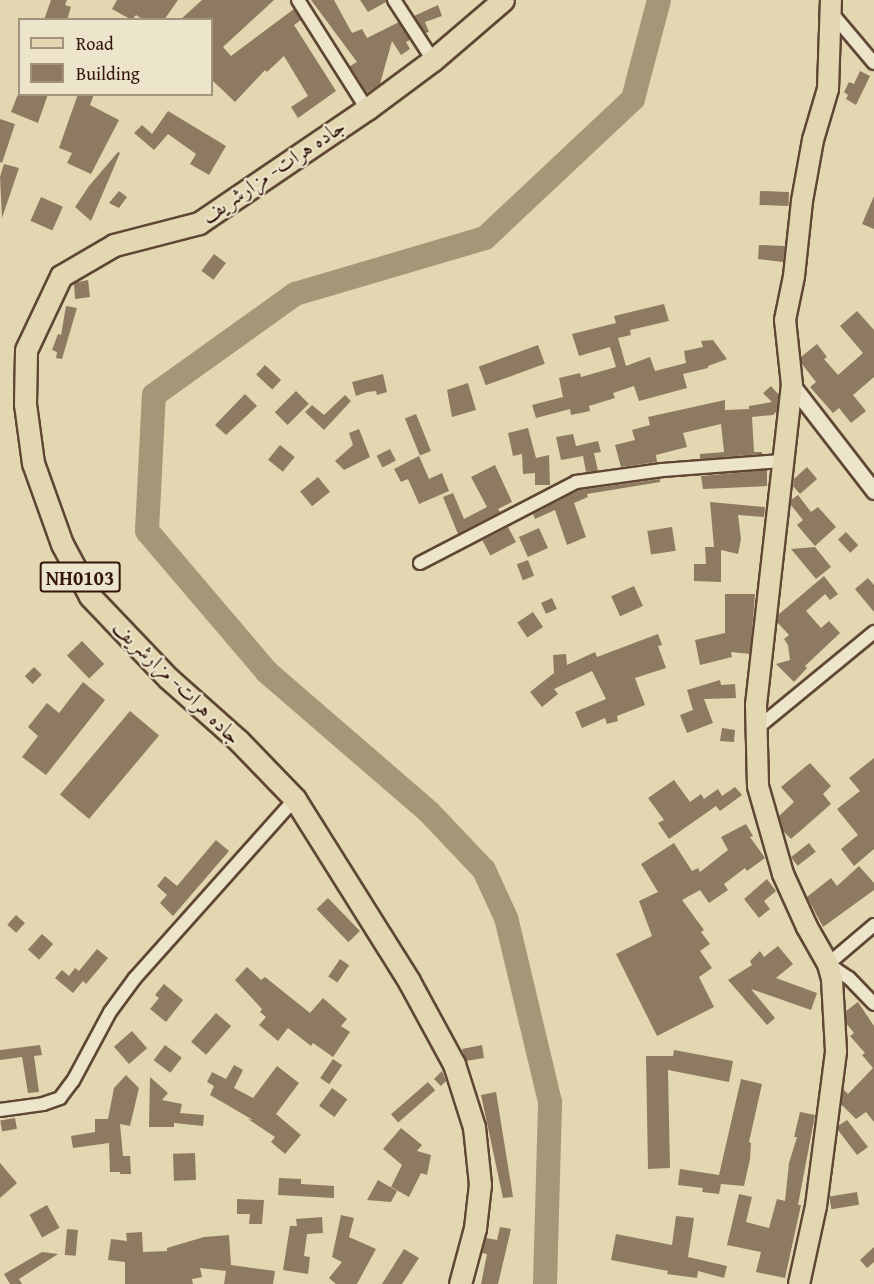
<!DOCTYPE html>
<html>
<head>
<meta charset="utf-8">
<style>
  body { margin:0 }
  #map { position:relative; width:874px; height:1284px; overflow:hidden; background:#e2d7b0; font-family:"Gentium Book Plus",Amiri,serif }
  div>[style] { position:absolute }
  .river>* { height:24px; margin:-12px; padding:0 12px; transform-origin:12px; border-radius:12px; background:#a79578 }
  .building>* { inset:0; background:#8e7a60; transform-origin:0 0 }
  .roads { filter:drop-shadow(2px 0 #604634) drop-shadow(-2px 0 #604634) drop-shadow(0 2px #604634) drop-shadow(0 -2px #604634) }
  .minor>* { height:12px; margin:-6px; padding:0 6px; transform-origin:6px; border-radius:6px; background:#ece5cc }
  .tertiary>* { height:15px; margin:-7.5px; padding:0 7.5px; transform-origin:7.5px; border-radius:7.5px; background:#ece5cc }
  .primary>* { height:20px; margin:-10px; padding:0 10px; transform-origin:10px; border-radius:10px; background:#e2d7b0 }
  .trunk>* { height:21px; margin:-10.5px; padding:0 10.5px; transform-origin:10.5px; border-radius:10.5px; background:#e2d7b0 }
  span { translate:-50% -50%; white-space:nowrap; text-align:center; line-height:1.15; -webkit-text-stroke:4.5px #ece5cc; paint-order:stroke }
  .shield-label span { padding:2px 4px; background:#ece5cc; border:2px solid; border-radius:4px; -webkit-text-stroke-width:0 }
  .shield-label { font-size:20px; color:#34150a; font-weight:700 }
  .street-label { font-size:21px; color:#34150a }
  .legend { position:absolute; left:18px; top:18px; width:195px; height:78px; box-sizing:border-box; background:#ece5cc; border:2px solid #a2927e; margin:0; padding:8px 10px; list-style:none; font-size:18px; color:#34150a }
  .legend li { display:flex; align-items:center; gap:12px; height:30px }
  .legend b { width:30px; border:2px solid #a2927e }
</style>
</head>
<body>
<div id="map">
  <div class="river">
    <i style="left:545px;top:1284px;width:182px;rotate:-88.4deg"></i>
    <i style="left:550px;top:1102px;width:189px;rotate:-103.4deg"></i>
    <i style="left:506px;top:918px;width:53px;rotate:-114.6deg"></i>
    <i style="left:484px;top:870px;width:80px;rotate:-133.5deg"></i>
    <i style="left:429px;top:812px;width:214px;rotate:-139.2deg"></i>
    <i style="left:267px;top:672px;width:185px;rotate:-130.4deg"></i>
    <i style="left:147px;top:531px;width:136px;rotate:-87.1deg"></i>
    <i style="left:154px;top:395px;width:173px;rotate:-35.6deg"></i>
    <i style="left:295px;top:294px;width:198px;rotate:-16.4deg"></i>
    <i style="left:485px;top:238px;width:203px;rotate:-43.2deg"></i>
    <i style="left:633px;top:99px;width:102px;rotate:-75.3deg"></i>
  </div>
  <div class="building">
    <i style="clip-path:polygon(51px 0,67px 0,65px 5px,71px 7px,67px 20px,44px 20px)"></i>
    <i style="clip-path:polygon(117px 0,178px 0,164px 20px,144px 20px,136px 15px,132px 20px,112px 9px)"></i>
    <i style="clip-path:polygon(202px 0,274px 0,223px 47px,231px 56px,294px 9px,301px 20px,294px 25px,336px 91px,298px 118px,291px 107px,308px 96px,284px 56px,267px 72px,265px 70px,235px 102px,212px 80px,212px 20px,180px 20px)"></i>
    <i style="clip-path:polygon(311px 0,334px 0,352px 33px,362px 29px,367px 38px,399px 22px,410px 40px,406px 42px,410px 49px,401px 55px,392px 41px,380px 84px,367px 93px,350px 66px,357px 62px)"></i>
    <i style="clip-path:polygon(360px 0,386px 0,386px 2px,368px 12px)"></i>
    <i style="clip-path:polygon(438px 5px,442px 16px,425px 22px,429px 32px,425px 33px,414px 16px)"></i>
    <i style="clip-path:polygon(860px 71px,870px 76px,856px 105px,846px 99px,848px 95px,844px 92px,849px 82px,854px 84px)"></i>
    <i style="clip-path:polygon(18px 94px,48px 94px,38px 123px,11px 112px)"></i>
    <i style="clip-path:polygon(78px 94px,94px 94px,90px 105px,119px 120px,91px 174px,67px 163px,72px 153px,59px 148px)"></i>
    <i style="clip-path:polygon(168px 111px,226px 146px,209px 175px,190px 164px,196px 154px,168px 134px,154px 150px,134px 133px,142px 125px,152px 134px)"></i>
    <i style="clip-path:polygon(0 119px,15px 124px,2px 163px,0 162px)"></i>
    <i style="clip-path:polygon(118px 152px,120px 153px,91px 221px,75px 207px,89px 186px)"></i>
    <i style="clip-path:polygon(4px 164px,19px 168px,2px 218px,0 177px)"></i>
    <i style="clip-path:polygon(119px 191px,127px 197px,119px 208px,109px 203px)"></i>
    <i style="left:760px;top:191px;width:29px;height:14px;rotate:2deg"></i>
    <i style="clip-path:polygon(874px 196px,874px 229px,862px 224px)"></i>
    <i style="left:41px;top:197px;width:24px;height:26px;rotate:24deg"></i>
    <i style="clip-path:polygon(759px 245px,785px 246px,783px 262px,758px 259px)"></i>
    <i style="left:214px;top:254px;width:15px;height:21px;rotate:37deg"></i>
    <i style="clip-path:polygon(88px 280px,90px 297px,75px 299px,74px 283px)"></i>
    <i style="clip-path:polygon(664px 304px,669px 321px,630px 330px,631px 335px,618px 338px,626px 366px,650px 357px,655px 371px,686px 363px,684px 351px,703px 347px,701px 341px,713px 340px,727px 359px,708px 366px,708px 368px,683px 374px,687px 388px,639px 401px,634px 386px,613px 393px,615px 398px,589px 406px,590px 411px,571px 415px,570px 409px,536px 418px,532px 405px,563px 397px,559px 378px,580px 373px,581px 377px,616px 367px,610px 347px,579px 356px,572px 334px,616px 323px,614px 316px)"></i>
    <i style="clip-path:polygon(66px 306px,77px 308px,62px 359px,56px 358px,57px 352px,52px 350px,58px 334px,61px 335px)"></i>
    <i style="clip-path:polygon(857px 311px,874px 330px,874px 377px,853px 395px,866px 411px,851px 423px,839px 408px,833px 413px,810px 387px,816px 382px,802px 364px,801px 357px,817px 344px,827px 357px,824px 359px,838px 375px,863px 353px,840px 326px)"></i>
    <i style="left:538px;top:345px;width:20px;height:63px;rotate:70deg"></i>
    <i style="left:265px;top:365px;width:22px;height:13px;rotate:43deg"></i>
    <i style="clip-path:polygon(383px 374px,387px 392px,377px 395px,376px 391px,367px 392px,356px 396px,352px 382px)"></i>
    <i style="clip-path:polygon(468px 383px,476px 410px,452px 417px,447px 390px)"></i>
    <i style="clip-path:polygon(771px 386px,779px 395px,777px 411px,773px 415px,752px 417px,754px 452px,762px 452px,762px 454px,700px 459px,700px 454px,724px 452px,721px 424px,683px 433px,687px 447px,656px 455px,657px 462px,621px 467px,615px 445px,635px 440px,632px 430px,650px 425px,648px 417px,725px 400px,725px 410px,749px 409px,749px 406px,772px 402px,763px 393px)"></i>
    <i style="left:296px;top:391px;width:18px;height:30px;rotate:45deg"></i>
    <i style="clip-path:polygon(245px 394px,257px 406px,226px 435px,215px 425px)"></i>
    <i style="clip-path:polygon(345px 395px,351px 401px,324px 430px,305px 412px,312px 405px,324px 415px)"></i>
    <i style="left:416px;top:414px;width:40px;height:12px;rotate:68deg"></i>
    <i style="clip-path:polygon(528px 428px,536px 458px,549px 455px,550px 485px,535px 485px,535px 473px,523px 474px,522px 454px,513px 456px,508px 433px)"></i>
    <i style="clip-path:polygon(359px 429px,370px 457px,344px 470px,335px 461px,353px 445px,349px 433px)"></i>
    <i style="clip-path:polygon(573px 434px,576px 446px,598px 441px,601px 452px,594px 453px,598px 471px,586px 472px,583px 456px,561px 460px,556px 437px)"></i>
    <i style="left:280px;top:445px;width:19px;height:19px;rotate:39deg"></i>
    <i style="left:390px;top:449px;width:13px;height:15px;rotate:63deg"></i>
    <i style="clip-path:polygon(419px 456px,429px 479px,442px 473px,449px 491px,419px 504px,408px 479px,401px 482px,394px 469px)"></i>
    <i style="clip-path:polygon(495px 465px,512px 502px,498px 509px,500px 512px,458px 534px,443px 497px,453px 493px,464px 519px,487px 507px,471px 477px)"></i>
    <i style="clip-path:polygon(807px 467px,817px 479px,800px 494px,793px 486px,794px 479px)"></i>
    <i style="clip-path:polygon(767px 470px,767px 486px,703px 489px,701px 476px)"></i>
    <i style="left:318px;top:477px;width:19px;height:23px;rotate:51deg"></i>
    <i style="clip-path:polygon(660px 479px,660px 482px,587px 494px,588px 497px,574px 503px,586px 537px,567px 545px,555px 510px,535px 519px,533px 514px,579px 490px)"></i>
    <i style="clip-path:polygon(798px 495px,811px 512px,818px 507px,836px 527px,815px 546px,797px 525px,803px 520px,791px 505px,791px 500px)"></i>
    <i style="clip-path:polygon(710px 502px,765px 507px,764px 517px,738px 515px,741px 539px,738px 554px,721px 550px,721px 582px,694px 581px,694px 564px,706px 564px,705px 547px,714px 547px)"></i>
    <i style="left:508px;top:527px;width:17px;height:29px;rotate:62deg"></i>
    <i style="left:672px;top:527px;width:24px;height:25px;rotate:81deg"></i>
    <i style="left:539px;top:528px;width:22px;height:22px;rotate:66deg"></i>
    <i style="left:846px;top:532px;width:18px;height:11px;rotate:47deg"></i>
    <i style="clip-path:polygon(815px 547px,831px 567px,816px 579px,791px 549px)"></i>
    <i style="left:528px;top:560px;width:17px;height:12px;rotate:69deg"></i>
    <i style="clip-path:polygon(824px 576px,838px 594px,830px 600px,825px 594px,806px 611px,821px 628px,829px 621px,840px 633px,805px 666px,807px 668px,794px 682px,776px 664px,790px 660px,788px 645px,784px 639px,789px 635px,777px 622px,778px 615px)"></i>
    <i style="clip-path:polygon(868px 578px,874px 585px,874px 612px,855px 589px)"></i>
    <i style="left:634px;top:586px;width:22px;height:25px;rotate:66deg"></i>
    <i style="clip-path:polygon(725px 594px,755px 594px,750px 654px,731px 652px,732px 657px,700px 665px,695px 640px,725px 633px)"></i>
    <i style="left:552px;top:598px;width:12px;height:12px;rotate:66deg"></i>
    <i style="left:533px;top:612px;width:18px;height:19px;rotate:56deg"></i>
    <i style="clip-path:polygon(658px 634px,662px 645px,658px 646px,666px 668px,635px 678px,645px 705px,617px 716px,618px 721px,607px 724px,605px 718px,582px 728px,575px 712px,606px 699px,592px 671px,554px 689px,558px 694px,542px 707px,530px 692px,554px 673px,553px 655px,566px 654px,567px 665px,595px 652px,597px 657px)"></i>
    <i style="left:82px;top:641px;width:32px;height:21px;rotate:46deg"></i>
    <i style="left:34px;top:667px;width:11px;height:13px;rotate:45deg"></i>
    <i style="clip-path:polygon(720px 680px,721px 685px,735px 684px,736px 698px,704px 699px,713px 723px,687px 733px,680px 715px,693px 710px,687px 690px)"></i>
    <i style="clip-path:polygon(83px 682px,105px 700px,46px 775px,22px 757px,38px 736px,28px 727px,47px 703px,59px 713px)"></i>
    <i style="left:130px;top:711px;width:38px;height:109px;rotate:40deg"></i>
    <i style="clip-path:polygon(722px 728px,735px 730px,734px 742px,720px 741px)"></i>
    <i style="clip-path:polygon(874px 758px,874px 849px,854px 866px,841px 849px,858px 835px,837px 809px,860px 791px,849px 778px)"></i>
    <i style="clip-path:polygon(810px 763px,831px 786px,823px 794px,831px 804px,791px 839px,783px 831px,779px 816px,794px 802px,781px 787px)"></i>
    <i style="clip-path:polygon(674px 780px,690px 802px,701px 794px,704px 799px,718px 789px,722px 796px,735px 787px,742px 795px,720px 811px,716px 806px,669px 839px,658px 823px,664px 820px,648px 798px)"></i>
    <i style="clip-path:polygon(746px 824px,753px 836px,750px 837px,765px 858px,747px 871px,745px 868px,724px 884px,728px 890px,709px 903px,700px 890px,682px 900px,704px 930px,701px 932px,710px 944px,700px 951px,712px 968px,699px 977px,714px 1007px,657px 1036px,616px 954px,652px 936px,639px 901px,658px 892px,641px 864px,674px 843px,692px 871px,698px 868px,700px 872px,728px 850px,721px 837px)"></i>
    <i style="clip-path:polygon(216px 840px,229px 851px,173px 916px,160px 903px,167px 895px,157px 886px,165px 876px,177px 886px)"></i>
    <i style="left:809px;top:843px;width:11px;height:23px;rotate:52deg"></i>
    <i style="clip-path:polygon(859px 866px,874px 883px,874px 890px,823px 927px,807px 897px,831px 878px,837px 886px)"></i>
    <i style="clip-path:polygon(767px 879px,776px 891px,764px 901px,770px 909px,759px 918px,744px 899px)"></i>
    <i style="left:328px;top:898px;width:46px;height:16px;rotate:46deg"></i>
    <i style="left:16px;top:915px;width:12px;height:13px;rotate:42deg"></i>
    <i style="left:42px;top:934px;width:15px;height:21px;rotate:42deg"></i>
    <i style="clip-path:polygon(778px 946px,793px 964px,776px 978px,817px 993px,811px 1010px,751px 989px,775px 1018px,767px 1025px,728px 980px,752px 965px,750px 961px,760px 951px,764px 957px)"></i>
    <i style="clip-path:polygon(97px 949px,108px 958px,86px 984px,83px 981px,73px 993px,55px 978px,62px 970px,69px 976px,75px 968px,79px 971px)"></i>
    <i style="left:340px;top:959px;width:11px;height:21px;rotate:34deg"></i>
    <i style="clip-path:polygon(247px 967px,261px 980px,265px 977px,310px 1013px,323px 998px,347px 1019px,341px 1026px,350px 1032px,333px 1057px,313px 1043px,311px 1046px,288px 1028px,278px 1041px,259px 1025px,266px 1017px,260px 1012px,262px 1009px,235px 980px)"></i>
    <i style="clip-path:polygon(164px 984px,183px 1000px,166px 1022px,150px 1009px,159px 998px,155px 995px)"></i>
    <i style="clip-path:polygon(858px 1002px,874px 1026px,874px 1122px,866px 1112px,856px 1119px,841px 1104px,843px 1089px,848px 1094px,873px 1068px,862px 1055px,865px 1053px,850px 1036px,854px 1033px,846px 1023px,846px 1011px)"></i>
    <i style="left:216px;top:1013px;width:20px;height:38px;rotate:41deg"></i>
    <i style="left:132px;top:1031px;width:23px;height:24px;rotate:49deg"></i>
    <i style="clip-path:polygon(40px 1045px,42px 1055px,34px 1056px,39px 1092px,28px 1093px,22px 1057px,0 1060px,0 1050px)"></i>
    <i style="left:165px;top:1045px;width:21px;height:19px;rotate:37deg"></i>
    <i style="clip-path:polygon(482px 1045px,484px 1058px,466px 1061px,462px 1049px)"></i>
    <i style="clip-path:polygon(674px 1050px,733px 1061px,729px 1082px,668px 1070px,670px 1168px,648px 1169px,646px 1056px,673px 1056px)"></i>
    <i style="left:333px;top:1059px;width:11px;height:23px;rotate:34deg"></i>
    <i style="clip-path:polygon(234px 1065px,243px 1070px,234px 1088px,253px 1098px,277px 1066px,299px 1083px,276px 1114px,301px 1135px,285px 1154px,271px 1142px,275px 1137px,248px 1119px,253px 1120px,210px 1095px,214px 1086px,207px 1082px,212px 1072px,226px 1079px)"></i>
    <i style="clip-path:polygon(442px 1071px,446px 1081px,441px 1086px,434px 1079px)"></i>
    <i style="clip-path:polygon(126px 1075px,139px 1088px,130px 1126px,120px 1124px,123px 1156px,130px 1156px,131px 1174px,120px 1174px,120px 1172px,110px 1172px,109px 1143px,73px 1148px,71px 1136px,95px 1132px,95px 1119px,108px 1119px,114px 1088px)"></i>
    <i style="clip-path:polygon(150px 1077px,168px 1093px,162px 1100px,182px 1104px,180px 1113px,204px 1115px,203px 1126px,174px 1123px,174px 1127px,149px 1127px)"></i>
    <i style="clip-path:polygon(741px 1079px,762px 1084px,749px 1142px,751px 1143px,750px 1159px,744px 1186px,721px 1184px,719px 1194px,702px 1192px,703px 1188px,678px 1185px,680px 1169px,719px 1175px)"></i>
    <i style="left:428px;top:1082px;width:11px;height:49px;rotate:49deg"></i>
    <i style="left:332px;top:1088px;width:19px;height:22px;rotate:36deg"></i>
    <i style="clip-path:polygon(496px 1092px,513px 1197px,503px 1198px,481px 1095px)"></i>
    <i style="clip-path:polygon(800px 1112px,815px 1115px,798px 1205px,801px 1205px,785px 1278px,756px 1272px,761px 1252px,727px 1245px,739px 1194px,752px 1197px,746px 1222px,769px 1228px,777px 1199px,785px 1201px,789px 1163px,797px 1137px,794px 1137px)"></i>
    <i style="left:15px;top:1118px;width:11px;height:15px;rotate:80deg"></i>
    <i style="clip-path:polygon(847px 1120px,868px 1147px,857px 1155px,838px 1130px,838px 1126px)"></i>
    <i style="clip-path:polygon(401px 1128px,422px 1145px,417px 1151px,431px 1155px,427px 1175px,421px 1173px,409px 1197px,391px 1187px,402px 1165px,383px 1149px)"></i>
    <i style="left:195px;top:1153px;width:27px;height:22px;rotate:88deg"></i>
    <i style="clip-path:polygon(0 1163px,17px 1183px,0 1198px)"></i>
    <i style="clip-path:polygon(279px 1178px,301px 1179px,301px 1184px,334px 1186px,334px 1198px,278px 1195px)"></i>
    <i style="clip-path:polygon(378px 1180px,397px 1191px,391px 1202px,367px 1200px)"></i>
    <i style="left:857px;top:1192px;width:13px;height:28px;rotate:81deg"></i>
    <i style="clip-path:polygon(237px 1199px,264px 1200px,262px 1224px,249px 1224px,250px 1214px,237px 1214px)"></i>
    <i style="left:47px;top:1205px;width:26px;height:20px;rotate:61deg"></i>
    <i style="clip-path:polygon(341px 1215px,354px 1218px,349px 1237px,376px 1249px,357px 1284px,336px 1284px,329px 1278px,342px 1262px,332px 1257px)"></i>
    <i style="clip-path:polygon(676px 1216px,694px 1218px,688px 1257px,727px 1266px,724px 1278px,698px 1271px,697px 1278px,667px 1274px,668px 1271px,611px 1260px,616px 1234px,672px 1245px)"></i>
    <i style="clip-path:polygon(322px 1217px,323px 1233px,307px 1234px,304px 1256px,310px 1257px,308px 1274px,283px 1270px,290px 1226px,297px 1226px,296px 1219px)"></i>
    <i style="clip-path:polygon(500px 1227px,511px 1229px,498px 1284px,481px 1284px,487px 1254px,482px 1253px,486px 1238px,497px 1240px)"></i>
    <i style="left:67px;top:1229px;width:11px;height:26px;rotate:5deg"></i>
    <i style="clip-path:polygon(142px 1232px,143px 1252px,167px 1251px,167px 1248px,204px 1237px,229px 1235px,231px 1265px,275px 1271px,273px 1284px,224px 1284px,226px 1271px,200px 1268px,202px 1277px,192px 1279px,193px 1284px,125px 1284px,125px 1262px,108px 1260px,111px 1239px,127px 1241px,126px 1233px)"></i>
    <i style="clip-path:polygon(874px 1247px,874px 1262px,867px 1268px,860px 1260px)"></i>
    <i style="clip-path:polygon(404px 1249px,419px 1258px,402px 1284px,382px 1284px)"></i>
    <i style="clip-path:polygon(42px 1252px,58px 1254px,19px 1279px,22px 1284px,10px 1284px,4px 1274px)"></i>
  </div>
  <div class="roads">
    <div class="minor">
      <i style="left:298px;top:0;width:129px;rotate:57.7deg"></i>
      <i style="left:394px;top:0;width:72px;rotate:57deg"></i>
      <i style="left:830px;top:11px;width:68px;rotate:49.8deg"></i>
      <i style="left:420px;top:563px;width:176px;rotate:-27.4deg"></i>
      <i style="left:576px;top:482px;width:87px;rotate:-7.9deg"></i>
      <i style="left:662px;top:470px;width:120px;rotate:-4.3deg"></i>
      <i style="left:756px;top:729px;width:153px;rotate:-39.4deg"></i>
      <i style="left:874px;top:925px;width:60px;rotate:139.7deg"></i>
      <i style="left:828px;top:964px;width:25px;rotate:34deg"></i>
      <i style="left:849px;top:978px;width:36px;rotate:46deg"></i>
      <i style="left:0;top:1110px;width:43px;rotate:-7.9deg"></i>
      <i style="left:43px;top:1104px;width:18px;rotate:-19deg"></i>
      <i style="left:60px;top:1098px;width:21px;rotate:-53deg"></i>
      <i style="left:73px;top:1081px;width:78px;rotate:-61.8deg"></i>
      <i style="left:110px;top:1012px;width:42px;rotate:-53.7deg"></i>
      <i style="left:135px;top:978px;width:240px;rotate:-48.2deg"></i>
    </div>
    <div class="tertiary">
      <i style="left:792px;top:385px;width:134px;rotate:52.3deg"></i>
    </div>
    <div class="primary">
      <i style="left:799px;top:1284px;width:80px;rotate:-77.7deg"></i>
      <i style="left:816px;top:1206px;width:156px;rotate:-82.6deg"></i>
      <i style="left:836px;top:1051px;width:72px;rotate:-93.2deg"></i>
      <i style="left:832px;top:979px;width:16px;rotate:-105deg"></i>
      <i style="left:828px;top:964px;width:43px;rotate:-119.6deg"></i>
      <i style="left:807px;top:927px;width:58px;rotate:-114.4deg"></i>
      <i style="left:783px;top:874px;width:91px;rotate:-105.9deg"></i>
      <i style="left:758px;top:786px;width:81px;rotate:-91.4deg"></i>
      <i style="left:756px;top:705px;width:322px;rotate:-83.6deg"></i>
      <i style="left:792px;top:385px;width:65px;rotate:-96.1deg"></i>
      <i style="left:785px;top:320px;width:45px;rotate:-78.4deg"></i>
      <i style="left:794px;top:276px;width:75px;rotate:-83.9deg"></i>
      <i style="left:802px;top:201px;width:62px;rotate:-79.8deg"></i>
      <i style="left:813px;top:140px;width:53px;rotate:-73.6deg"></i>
      <i style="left:828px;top:89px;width:89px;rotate:-88.1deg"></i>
    </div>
    <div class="trunk">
      <i style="left:460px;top:1284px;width:58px;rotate:-75deg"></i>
      <i style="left:475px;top:1228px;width:44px;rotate:-83.5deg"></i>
      <i style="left:480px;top:1184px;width:57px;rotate:-96deg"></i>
      <i style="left:474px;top:1127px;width:66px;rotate:-107.6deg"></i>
      <i style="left:454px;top:1064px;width:94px;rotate:-118.5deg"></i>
      <i style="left:409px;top:981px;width:215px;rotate:-122.1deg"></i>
      <i style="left:295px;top:799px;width:81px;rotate:-134deg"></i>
      <i style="left:239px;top:741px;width:95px;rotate:-138.4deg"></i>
      <i style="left:168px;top:678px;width:113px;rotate:-133.6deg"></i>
      <i style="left:90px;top:596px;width:59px;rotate:-118.3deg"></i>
      <i style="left:62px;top:544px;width:86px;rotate:-109.7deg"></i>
      <i style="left:33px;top:463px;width:60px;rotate:-97.7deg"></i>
      <i style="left:25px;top:404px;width:54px;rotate:-88.9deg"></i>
      <i style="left:26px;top:350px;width:82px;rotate:-64.7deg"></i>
      <i style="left:61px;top:276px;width:61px;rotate:-30.3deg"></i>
      <i style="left:114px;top:245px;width:88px;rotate:-14.5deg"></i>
      <i style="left:199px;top:223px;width:203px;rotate:-34.2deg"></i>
      <i style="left:367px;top:109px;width:82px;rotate:-36.6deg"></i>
      <i style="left:433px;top:60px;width:92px;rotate:-40.6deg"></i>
    </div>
  </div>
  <div class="shield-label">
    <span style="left:80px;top:577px">NH0103</span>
  </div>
  <div class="street-label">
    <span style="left:273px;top:171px;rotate:-34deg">جاده هرات- مزارشریف</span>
    <span style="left:177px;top:682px;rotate:44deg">جاده هرات- مزارشریف</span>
  </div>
  <ul class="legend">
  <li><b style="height:8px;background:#e2d7b0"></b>Road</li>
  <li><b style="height:16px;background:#8e7a60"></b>Building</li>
  </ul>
</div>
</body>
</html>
